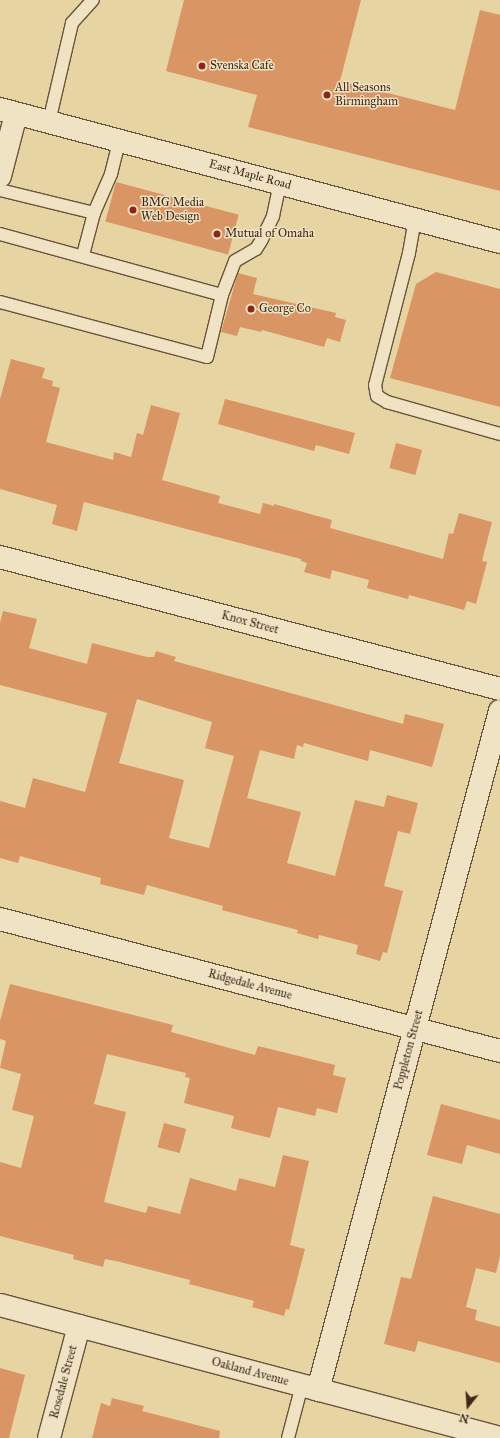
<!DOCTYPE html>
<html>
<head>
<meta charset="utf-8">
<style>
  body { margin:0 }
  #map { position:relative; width:500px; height:1438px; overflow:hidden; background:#e6d4a2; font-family:"IM FELL Great Primer",serif }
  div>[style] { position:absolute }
  .building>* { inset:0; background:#da9564; transform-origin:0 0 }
  .roads { filter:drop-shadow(1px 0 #6a533d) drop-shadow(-1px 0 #6a533d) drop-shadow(0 1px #6a533d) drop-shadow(0 -1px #6a533d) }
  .lane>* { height:12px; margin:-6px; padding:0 6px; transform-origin:6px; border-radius:6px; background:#efe3c3 }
  .street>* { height:22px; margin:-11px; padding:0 11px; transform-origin:11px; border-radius:11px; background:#efe3c3 }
  .secondary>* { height:22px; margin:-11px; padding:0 11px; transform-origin:11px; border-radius:11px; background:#efe3c3 }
  .dots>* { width:11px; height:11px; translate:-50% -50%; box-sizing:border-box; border:2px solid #efe3c3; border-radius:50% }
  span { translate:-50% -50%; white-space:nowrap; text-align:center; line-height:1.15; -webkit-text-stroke:3px #efe3c3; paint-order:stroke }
  .poi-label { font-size:12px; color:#40281b }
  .left { translate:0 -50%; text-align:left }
  .street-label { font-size:12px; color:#40281b }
  .north { position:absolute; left:448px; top:1386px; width:40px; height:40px; -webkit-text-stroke:3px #efe3c3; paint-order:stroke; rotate:197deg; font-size:11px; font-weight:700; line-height:16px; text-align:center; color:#40281b }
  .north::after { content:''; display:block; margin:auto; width:14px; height:18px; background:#40281b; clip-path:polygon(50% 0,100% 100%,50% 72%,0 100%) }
</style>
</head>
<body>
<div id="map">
  <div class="building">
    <i style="clip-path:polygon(184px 0,361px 0,340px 81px,455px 110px,480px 10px,500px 15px,500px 191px,248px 127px,257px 95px,166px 71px)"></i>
    <i style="left:116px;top:182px;width:127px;height:41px;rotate:15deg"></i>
    <i style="clip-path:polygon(436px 272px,500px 289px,500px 407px,390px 378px,416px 284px)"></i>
    <i style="clip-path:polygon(238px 273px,257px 278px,253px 294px,336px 313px,335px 317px,346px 320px,340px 342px,327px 338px,324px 347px,262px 330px,261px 332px,240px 327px,237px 336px,221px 332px)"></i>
    <i style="clip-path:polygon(11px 359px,45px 368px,42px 378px,53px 381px,52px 386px,60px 388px,46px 442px,113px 460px,114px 452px,131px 457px,137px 433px,143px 435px,151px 405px,180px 413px,162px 480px,220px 496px,218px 503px,260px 514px,263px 503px,274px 506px,274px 504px,332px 520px,330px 528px,443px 559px,449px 533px,453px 534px,459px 513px,492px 522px,482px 561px,487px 562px,476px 604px,467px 601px,464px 610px,409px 595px,408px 599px,367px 588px,369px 580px,332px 570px,330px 579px,304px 572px,307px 563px,301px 561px,301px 559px,84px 502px,77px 531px,52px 524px,57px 505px,0 489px,0 399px)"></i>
    <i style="clip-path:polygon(225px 399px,355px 433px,349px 454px,316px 445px,314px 451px,218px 424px)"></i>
    <i style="left:396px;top:443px;width:27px;height:26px;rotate:15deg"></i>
    <i style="clip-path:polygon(evenodd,3px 611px,37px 619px,29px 648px,87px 664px,92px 643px,147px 657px,154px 657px,156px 651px,176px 657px,174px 661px,403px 724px,405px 714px,444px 724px,432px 767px,370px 750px,368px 761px,304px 743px,303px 747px,297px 745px,294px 759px,260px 750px,247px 798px,301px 812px,287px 863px,335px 876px,355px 800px,384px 807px,387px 795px,418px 803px,410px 834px,398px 831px,384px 886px,403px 891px,387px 953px,383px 952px,380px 961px,356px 954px,358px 945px,319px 935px,318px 939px,297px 933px,298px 930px,222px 910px,223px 906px,147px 885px,144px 895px,100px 884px,101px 878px,20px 856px,18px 863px,0 858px,0 801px,25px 808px,33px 778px,85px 792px,107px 713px,0 685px,0 623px,3px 611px,137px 699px,212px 722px,205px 748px,234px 756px,209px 848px,169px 838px,184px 780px,119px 763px,137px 699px)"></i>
    <i style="clip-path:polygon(10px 984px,173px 1025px,171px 1032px,255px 1055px,258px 1046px,335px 1065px,333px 1075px,346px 1078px,337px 1113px,317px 1108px,315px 1116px,278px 1107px,270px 1138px,231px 1128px,234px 1116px,184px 1103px,190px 1078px,185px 1077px,186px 1073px,107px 1054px,94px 1104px,126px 1112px,104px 1202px,146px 1213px,148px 1206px,180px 1214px,190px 1178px,236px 1191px,239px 1178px,275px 1187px,283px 1155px,309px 1161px,290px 1245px,305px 1249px,289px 1310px,286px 1309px,284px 1316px,252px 1307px,254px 1301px,189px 1284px,190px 1280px,116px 1261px,105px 1259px,103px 1267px,73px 1259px,74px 1255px,0 1236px,0 1162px,21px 1168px,34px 1116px,12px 1110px,21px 1074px,0 1068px,6px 1041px,0 1039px,0 1021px)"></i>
    <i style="clip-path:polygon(441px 1104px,500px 1120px,500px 1154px,467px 1145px,462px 1164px,427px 1155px)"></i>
    <i style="left:164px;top:1123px;width:23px;height:25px;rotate:15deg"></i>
    <i style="clip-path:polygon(433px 1196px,500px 1214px,500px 1256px,496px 1273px,476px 1268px,466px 1307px,477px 1310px,475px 1320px,500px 1327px,500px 1363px,418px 1341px,415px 1352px,384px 1344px,401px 1277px,411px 1279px)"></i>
    <i style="clip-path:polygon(0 1368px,25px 1375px,9px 1438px,0 1438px)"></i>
    <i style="clip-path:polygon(112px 1398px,144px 1406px,142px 1411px,220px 1431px,219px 1438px,92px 1438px,101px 1403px,110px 1406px)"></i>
  </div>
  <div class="roads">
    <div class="lane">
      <i style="left:49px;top:122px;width:102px;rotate:-76.9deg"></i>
      <i style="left:72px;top:23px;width:31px;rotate:-48deg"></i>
      <i style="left:0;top:190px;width:97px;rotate:13.7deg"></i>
      <i style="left:415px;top:219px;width:35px;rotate:100deg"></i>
      <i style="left:409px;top:253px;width:136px;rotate:104.4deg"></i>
      <i style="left:375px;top:385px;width:11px;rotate:80deg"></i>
      <i style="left:377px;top:396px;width:12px;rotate:31deg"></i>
      <i style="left:387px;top:402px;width:117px;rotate:15.8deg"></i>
      <i style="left:0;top:234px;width:230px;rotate:15.4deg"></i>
      <i style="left:222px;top:295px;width:36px;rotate:-69deg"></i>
      <i style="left:235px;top:261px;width:24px;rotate:-30deg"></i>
      <i style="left:256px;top:249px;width:9px;rotate:-58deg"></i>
      <i style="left:261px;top:241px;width:28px;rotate:-64deg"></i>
      <i style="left:273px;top:216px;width:34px;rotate:-78deg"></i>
      <i style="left:83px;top:255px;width:43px;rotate:-75.3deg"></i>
      <i style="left:94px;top:213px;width:43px;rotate:-66.4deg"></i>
      <i style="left:111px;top:174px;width:34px;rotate:-76deg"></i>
      <i style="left:0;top:302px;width:214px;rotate:14.9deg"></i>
      <i style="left:207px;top:357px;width:64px;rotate:-76.4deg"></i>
      <i style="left:288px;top:1438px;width:55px;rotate:-75.2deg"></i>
    </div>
    <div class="street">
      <i style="left:0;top:176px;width:64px;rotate:-75.5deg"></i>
      <i style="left:0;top:557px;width:517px;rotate:14.79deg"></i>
      <i style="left:0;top:919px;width:517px;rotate:14.79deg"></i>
      <i style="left:0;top:1305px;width:517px;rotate:14.9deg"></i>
      <i style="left:318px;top:1390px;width:703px;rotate:-75deg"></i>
      <i style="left:49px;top:1438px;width:116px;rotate:-75deg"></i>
    </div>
    <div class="secondary">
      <i style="left:0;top:109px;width:517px;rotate:14.9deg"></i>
    </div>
  </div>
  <div class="dots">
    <i style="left:202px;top:66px;background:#8f2418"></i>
    <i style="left:327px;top:95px;background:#8f2418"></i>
    <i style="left:133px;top:210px;background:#8f2418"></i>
    <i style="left:217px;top:234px;background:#8f2418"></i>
    <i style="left:251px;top:309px;background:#8f2418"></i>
  </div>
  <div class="poi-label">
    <span class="left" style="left:210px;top:66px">Svenska Cafe</span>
    <span class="left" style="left:335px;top:95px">All Seasons<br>Birmingham</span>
    <span class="left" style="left:141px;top:210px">BMG Media<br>Web Design</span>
    <span class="left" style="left:225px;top:234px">Mutual of Omaha</span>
    <span class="left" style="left:259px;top:309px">George Co</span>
  </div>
  <div class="street-label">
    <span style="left:250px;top:175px;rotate:15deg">East Maple Road</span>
    <span style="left:250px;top:623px;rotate:15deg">Knox Street</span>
    <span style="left:250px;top:985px;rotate:15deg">Ridgedale Avenue</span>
    <span style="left:409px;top:1050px;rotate:-75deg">Poppleton Street</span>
    <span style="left:250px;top:1372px;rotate:15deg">Oakland Avenue</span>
    <span style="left:64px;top:1382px;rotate:-75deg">Rosedale Street</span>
  </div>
  <div class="north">N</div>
</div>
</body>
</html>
